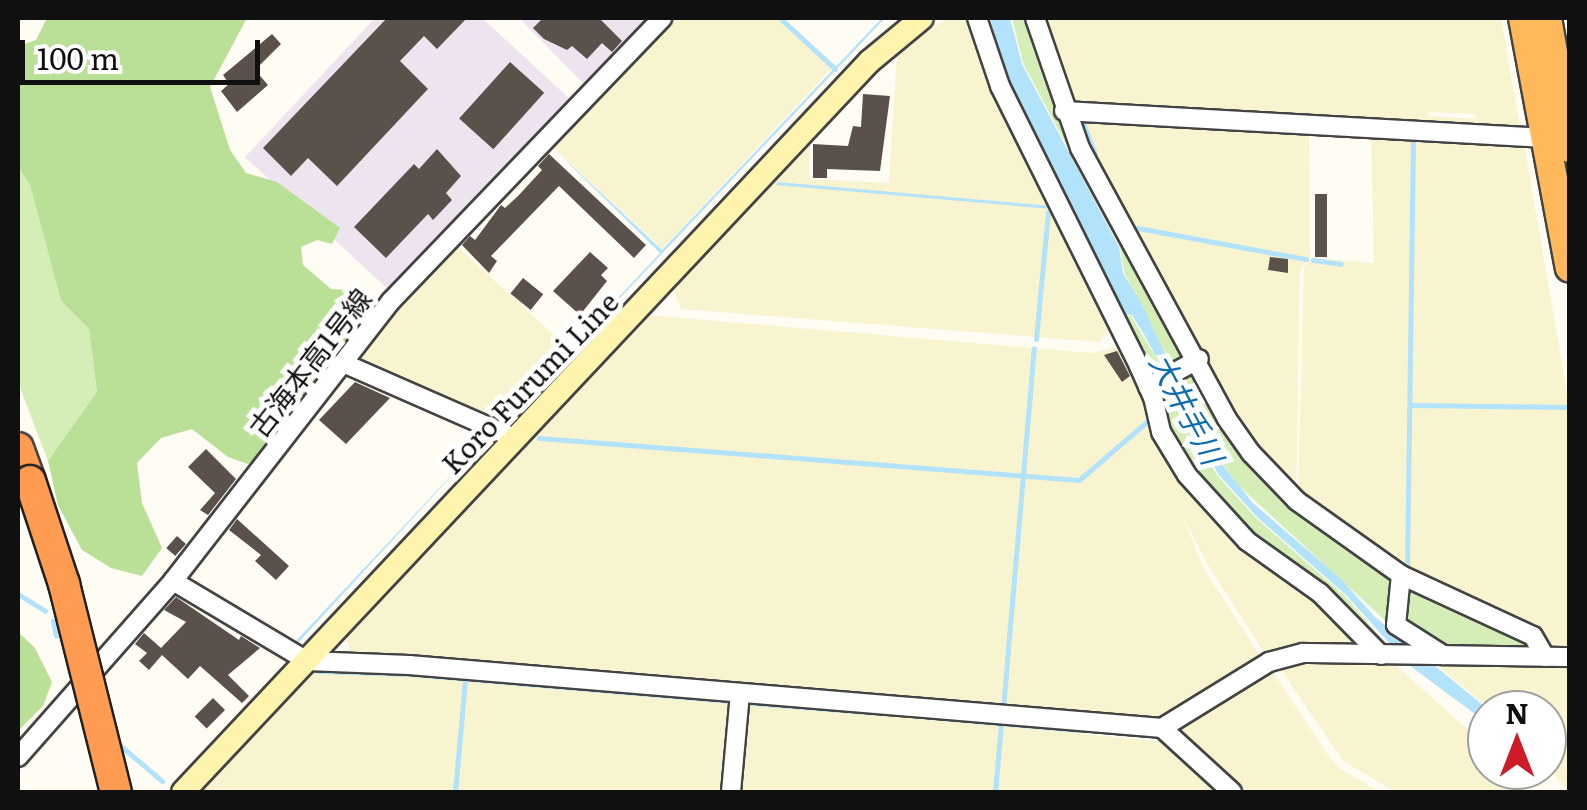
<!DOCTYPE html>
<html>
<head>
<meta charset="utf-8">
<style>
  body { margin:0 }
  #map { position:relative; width:1587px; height:810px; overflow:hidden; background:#fffcf3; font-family:Literata,"Noto Sans JP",serif }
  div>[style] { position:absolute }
  .industrial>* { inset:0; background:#eee4ef }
  .farmland>* { inset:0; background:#f8f4d0 }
  .green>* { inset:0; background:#d5eeb8 }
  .forest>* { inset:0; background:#b9e096 }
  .water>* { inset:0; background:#b3e2fb; transform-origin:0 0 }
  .stream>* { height:5px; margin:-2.5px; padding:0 2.5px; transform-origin:2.5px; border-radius:2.5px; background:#b3e2fb }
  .building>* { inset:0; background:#5a514b; transform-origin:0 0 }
  .roads { filter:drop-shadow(2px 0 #434343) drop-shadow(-2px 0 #434343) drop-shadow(0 2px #434343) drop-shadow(0 -2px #434343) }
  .minor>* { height:18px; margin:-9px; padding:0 9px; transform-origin:9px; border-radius:9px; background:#fff }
  .secondary>* { height:22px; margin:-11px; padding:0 11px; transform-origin:11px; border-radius:11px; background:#fff4ae }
  .trunk>* { height:28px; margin:-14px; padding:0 14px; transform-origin:14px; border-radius:14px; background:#ffb85a }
  .motorway>* { height:30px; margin:-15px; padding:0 15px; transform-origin:15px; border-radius:15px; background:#ff9c51 }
  .bridges { filter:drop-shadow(2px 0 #212121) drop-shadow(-2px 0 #212121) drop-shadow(0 2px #212121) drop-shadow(0 -2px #212121) }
  .motorway-bridge>* { height:30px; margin:-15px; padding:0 15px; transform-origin:15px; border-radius:15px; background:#ff9c51 }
  span { translate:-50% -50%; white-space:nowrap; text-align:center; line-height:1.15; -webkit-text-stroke:10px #fff; paint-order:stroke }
  .street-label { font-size:28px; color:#101010 }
  .water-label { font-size:30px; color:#0d6cae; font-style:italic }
  .frame { position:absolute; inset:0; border:20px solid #101010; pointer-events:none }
  .north { position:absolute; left:1467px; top:690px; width:100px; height:100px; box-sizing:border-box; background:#fff; border:2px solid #9f9f9f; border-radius:50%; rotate:0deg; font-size:28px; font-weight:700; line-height:40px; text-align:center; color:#101010 }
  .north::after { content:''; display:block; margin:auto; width:35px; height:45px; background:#cd1b28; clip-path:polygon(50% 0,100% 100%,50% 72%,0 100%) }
  .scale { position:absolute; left:20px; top:40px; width:240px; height:45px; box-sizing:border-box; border:5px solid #101010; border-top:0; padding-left:12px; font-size:30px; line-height:35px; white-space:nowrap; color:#101010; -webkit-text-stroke:8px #fff; paint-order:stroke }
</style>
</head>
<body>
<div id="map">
  <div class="industrial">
    <i style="clip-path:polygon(375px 18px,482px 18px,569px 98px,390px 291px,245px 157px)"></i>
    <i style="clip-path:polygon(519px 18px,650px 18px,586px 86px)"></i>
  </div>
  <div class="farmland">
    <i style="clip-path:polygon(670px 18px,776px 18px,832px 68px,662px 249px,552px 146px)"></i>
    <i style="clip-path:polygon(947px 18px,974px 18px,1111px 326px,1100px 342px,681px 309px,673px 288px,810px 143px,809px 179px,889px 183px,897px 53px)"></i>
    <i style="clip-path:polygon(1039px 18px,1501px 18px,1521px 131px,1478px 129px,1476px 114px,1429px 112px,1428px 116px,1476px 119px,1475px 129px,1070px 108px)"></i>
    <i style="clip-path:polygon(1072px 115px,1309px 128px,1310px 257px,1300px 269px,1296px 494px,1250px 443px,1161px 292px)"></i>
    <i style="clip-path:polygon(1371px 132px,1523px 139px,1569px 403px,1569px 651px,1552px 651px,1404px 572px,1298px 495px,1304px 266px,1312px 258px,1374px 263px)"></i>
    <i style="clip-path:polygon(457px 246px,568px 348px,495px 429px,351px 359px)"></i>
    <i style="clip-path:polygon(647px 315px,1091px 353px,1117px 347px,1130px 360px,1147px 392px,1316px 595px,1373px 649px,1267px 657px,1209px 567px,1183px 517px,1204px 569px,1262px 659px,1166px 721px,353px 659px,345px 637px)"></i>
    <i style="clip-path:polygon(1307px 660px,1390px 660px,1487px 747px,1487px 770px,1506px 770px,1521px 792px,1395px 792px,1342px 760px,1278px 665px)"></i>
    <i style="clip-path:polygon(1429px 660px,1569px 662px,1569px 792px,1547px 766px,1547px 710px,1492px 710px)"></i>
    <i style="clip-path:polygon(316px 668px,410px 671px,730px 699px,736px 705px,728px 792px,199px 792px)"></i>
    <i style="clip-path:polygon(1270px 668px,1328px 755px,1339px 768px,1380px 792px,1246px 792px,1175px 729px)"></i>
    <i style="clip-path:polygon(752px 700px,1163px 742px,1223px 792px,736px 792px,744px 705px)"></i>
  </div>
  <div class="green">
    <i style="clip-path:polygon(981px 18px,988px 18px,1003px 71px,1123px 314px,1131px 316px,1167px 376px,1151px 381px,1005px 90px)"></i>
    <i style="clip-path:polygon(1012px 18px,1032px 18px,1065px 132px,1148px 292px,1192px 357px,1174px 370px,1124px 272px,1120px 247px,1023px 63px)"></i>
    <i style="clip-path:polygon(18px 167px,30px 185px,61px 301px,89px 329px,97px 393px,48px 461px,18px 382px)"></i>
    <i style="clip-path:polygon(1195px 366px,1242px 448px,1396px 578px,1390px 625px,1239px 486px,1210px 447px,1176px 374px)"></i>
    <i style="clip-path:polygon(1169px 380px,1193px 435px,1217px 475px,1256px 518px,1345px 596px,1391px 650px,1385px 650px,1250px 538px,1174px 448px,1156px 394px)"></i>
    <i style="clip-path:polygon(1407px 584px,1529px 642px,1534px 651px,1452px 649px,1406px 632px,1399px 613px)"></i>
  </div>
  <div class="forest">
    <i style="clip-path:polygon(47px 18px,247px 18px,210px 87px,230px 150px,246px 173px,277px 182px,340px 228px,332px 244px,317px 240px,301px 247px,303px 265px,331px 289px,345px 290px,358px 330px,263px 452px,248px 464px,228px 457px,192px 429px,161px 438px,137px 463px,142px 503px,162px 548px,142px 576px,111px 568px,82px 550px,58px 505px,48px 461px,97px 392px,89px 329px,61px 301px,30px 185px,18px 167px,18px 46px,36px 40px)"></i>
    <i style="clip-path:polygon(18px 632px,35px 648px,52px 682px,43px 706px,18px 731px)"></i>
  </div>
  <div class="water">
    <i style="clip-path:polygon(882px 18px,885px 18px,496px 429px,660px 253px,552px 147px,662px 250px)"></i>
    <i style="clip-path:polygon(990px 18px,1010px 18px,1022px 64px,1119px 247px,1123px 273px,1143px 306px,1209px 448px,1253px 503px,1341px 579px,1375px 617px,1489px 710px,1487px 723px,1409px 665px,1346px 595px,1257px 517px,1218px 474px,1145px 336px,1132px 315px,1124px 314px,1063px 197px,1004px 70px)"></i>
    <i style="left:777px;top:182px;width:271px;height:3px;rotate:5deg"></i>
    <i style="clip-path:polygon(492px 432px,297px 644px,295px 642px)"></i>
  </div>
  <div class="stream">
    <i style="left:780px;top:18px;width:75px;rotate:42.8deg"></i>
    <i style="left:1081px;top:118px;width:39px;rotate:69deg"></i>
    <i style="left:1138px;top:228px;width:171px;rotate:10.5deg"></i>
    <i style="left:1313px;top:260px;width:28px;rotate:8deg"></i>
    <i style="left:1036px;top:339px;width:127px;rotate:-84.6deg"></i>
    <i style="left:1412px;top:405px;width:154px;rotate:0.7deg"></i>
    <i style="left:539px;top:438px;width:542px;rotate:4.45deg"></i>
    <i style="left:1079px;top:480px;width:95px;rotate:-40.7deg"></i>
    <i style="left:1407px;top:570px;width:435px;rotate:-89.2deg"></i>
    <i style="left:18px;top:594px;width:32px;rotate:32deg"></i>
    <i style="left:53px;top:621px;width:15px;rotate:79deg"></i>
    <i style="left:318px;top:671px;width:92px;rotate:1.9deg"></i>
    <i style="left:410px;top:674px;width:320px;rotate:4.8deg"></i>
    <i style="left:752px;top:703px;width:142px;rotate:4.4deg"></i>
    <i style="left:1003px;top:708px;width:361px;rotate:-85.1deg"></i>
    <i style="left:930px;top:717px;width:149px;rotate:5deg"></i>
    <i style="left:1119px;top:733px;width:41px;rotate:4.2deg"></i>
    <i style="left:115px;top:741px;width:62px;rotate:40.4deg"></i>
    <i style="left:455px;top:792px;width:113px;rotate:-84.9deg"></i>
    <i style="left:995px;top:792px;width:68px;rotate:-85deg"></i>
  </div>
  <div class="building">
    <i style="clip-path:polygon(387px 18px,467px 18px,437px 49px,424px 36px,400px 61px,428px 89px,337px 186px,308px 158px,291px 176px,263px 148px)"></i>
    <i style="clip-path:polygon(543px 18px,599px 18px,622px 41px,612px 52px,602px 43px,587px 59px,572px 46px,567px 50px,544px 39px,533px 28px)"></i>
    <i style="clip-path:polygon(272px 34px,281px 44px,255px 70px,268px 85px,237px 112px,221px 91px,229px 84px,223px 75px)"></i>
    <i style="left:510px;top:62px;width:46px;height:76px;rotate:42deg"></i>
    <i style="clip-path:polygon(863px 94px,890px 96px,880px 171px,827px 169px,827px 178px,813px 178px,813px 144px,848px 146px,853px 126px,861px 127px)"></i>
    <i style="clip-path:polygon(437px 149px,461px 176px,446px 193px,452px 200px,433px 220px,428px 214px,386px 258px,354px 227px,414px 164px,419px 169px)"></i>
    <i style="clip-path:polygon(549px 154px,646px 245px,634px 258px,559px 186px,491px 256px,497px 261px,489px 273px,462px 245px,470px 236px,475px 240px,501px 205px,505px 208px,518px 196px,542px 170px,538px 166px)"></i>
    <i style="left:1315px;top:194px;width:12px;height:63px"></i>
    <i style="clip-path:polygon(590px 252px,608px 268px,601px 275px,607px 281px,580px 315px,553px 291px)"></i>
    <i style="clip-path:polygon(1270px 257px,1288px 259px,1288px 273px,1268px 270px)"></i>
    <i style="left:523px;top:278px;width:26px;height:20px;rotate:39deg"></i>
    <i style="clip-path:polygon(1117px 351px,1130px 376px,1122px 382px,1104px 355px)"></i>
    <i style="clip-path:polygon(355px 382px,390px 398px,346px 444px,319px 420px)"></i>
    <i style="clip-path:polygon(206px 449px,236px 479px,208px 515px,200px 510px,215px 493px,188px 467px)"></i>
    <i style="clip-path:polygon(237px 519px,289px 566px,276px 580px,255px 561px,261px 555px,229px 530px)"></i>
    <i style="left:177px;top:536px;width:12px;height:16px;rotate:42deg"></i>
    <i style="clip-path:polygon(176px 597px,239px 640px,241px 636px,260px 648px,228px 675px,249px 696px,242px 703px,200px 666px,188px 679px,162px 655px,149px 670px,139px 661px,147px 653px,135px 644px,144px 633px,161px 648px,186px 622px,164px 610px)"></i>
    <i style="left:213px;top:698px;width:17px;height:26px;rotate:45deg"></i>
  </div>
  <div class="roads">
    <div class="minor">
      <i style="left:977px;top:18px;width:72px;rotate:71.3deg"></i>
      <i style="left:1000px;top:86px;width:313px;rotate:63.6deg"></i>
      <i style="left:1139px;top:366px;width:34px;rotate:66deg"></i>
      <i style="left:1153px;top:397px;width:36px;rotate:77deg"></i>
      <i style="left:1161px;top:432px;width:50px;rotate:58.8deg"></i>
      <i style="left:1187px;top:475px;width:89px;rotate:47.7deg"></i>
      <i style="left:1247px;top:541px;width:90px;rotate:35.5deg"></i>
      <i style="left:1320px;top:593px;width:87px;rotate:45.5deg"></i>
      <i style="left:1035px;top:18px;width:138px;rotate:70.9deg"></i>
      <i style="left:1080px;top:148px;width:308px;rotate:61.5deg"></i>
      <i style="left:1227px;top:419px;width:42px;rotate:54.8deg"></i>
      <i style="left:1251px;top:453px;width:66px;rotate:46.2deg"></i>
      <i style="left:1297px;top:501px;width:128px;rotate:35.4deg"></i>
      <i style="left:1401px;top:575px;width:145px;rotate:24.8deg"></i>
      <i style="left:1533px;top:636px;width:24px;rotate:60deg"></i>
      <i style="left:1064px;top:111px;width:491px;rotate:3.2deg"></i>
      <i style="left:343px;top:363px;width:189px;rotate:23.7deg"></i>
      <i style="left:1148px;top:387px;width:58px;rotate:-28.8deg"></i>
      <i style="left:1401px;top:575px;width:50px;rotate:95.7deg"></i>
      <i style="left:1396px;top:625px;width:56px;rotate:32.6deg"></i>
      <i style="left:173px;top:581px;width:156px;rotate:30.8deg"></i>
      <i style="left:307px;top:661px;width:102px;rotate:2.2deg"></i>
      <i style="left:409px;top:665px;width:756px;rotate:4.78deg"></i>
      <i style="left:1162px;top:728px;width:126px;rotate:-31.7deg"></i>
      <i style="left:1269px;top:662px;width:35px;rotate:-15deg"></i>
      <i style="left:1303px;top:653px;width:267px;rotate:0.9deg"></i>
      <i style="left:1162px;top:728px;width:95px;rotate:42.4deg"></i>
      <i style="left:18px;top:757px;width:235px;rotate:-48.6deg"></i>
      <i style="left:173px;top:581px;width:355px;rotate:-52.1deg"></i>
      <i style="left:391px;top:301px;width:392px;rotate:-46.2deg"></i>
      <i style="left:731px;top:792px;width:99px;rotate:-84.8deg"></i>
    </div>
    <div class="secondary">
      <i style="left:183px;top:792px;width:1003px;rotate:-46.78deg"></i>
      <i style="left:870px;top:61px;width:67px;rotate:-39.6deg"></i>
    </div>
    <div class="trunk">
      <i style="left:1523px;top:18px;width:254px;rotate:79.4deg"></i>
      <i style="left:1547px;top:18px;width:132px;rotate:80deg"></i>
    </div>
    <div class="motorway">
      <i style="left:18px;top:448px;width:35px;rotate:70deg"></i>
    </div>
  </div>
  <div class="bridges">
    <div class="motorway-bridge">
      <i style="left:30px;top:481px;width:108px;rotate:71.7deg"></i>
      <i style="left:64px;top:584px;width:214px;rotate:76deg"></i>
    </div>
  </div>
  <div class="street-label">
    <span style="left:309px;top:362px;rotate:-52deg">古海本高1号線</span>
    <span style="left:529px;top:382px;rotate:-46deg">Koro Furumi Line</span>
  </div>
  <div class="water-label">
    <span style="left:1188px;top:408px;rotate:62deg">大井手川</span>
  </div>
  <div class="frame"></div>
  <div class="north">N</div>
  <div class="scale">100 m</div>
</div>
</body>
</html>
